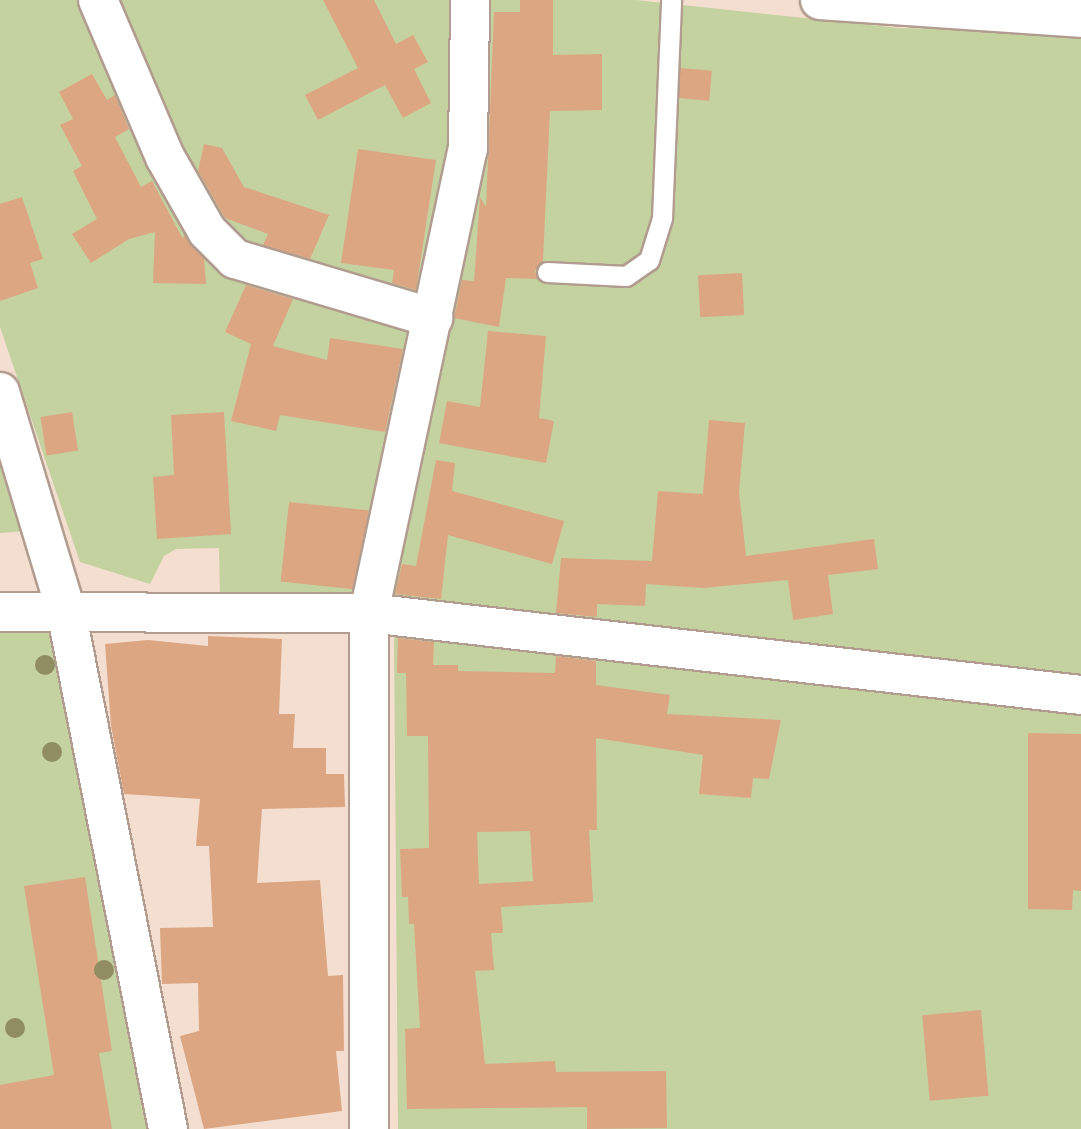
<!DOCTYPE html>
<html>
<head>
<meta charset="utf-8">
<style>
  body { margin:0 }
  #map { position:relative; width:1081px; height:1129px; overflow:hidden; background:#f4ded0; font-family:Cabin,sans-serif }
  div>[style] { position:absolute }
  .green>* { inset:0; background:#c4d2a0 }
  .building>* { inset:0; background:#dca683; transform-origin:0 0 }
  .roads { filter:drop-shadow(2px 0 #b19c8f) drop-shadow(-2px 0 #b19c8f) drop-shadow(0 2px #b19c8f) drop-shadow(0 -2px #b19c8f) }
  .service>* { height:19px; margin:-9.5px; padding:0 9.5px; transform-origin:9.5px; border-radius:9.5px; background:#fff }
  .minor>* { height:38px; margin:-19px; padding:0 19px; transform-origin:19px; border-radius:19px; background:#fff }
  .trees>* { width:20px; height:20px; margin:-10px; border-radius:50%; background:#8f8d61 }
  span { translate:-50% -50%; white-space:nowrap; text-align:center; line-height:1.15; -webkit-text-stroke:6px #fff; paint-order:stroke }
</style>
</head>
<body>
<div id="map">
  <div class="green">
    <i style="clip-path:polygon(0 0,453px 0,459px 141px,358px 597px,220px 600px,219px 548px,176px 549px,164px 556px,150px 584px,80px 562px,0 327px)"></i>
    <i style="clip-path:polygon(483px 0,636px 0,899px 28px,1081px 32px,1081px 682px,385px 601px,399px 523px,450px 333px,479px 150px)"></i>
    <i style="clip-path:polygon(0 439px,26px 531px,0 533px)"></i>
    <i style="clip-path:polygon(0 629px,56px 629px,153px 1129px,0 1129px)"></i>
    <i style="clip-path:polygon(394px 636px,1081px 709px,1081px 1129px,398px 1129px)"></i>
  </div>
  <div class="building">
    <i style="clip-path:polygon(323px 0,374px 0,396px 44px,413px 35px,428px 62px,414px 69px,431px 103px,403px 118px,385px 85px,318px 120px,305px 95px,358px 68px)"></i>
    <i style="clip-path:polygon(520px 0,553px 0,553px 55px,602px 54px,602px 110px,550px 111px,543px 261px,535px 271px,538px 279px,506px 278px,499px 327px,454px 318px,462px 280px,474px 281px,480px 197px,486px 207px,494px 12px,520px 12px)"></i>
    <i style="left:680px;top:68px;width:32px;height:30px;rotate:5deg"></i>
    <i style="clip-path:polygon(92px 74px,107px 100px,115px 95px,129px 129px,115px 137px,141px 187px,152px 181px,183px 239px,184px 234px,204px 258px,206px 284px,153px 283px,155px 232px,129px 239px,91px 263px,72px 234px,97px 219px,73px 171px,82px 166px,60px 125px,73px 119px,59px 92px)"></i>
    <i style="clip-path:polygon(204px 144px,222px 148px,244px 187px,329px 215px,310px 259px,263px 245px,268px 234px,225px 218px,198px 171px)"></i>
    <i style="clip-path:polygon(358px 149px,436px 160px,416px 290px,392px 283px,394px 270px,341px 263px)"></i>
    <i style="clip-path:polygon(22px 197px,43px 259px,30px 263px,38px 288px,0 301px,0 204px)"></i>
    <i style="left:742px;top:273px;width:42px;height:44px;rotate:87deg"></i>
    <i style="clip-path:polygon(246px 285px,293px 299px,273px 346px,327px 360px,330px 338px,403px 349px,385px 432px,280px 415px,276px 431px,231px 421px,251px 344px,225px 332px)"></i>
    <i style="clip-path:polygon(488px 331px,546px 336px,539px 418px,554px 421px,546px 463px,439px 443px,447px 401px,480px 407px)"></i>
    <i style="left:72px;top:412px;width:39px;height:32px;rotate:81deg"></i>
    <i style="clip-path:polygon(224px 412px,231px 534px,157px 539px,153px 477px,174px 475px,171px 415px)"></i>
    <i style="clip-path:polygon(709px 420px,745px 423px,739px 492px,746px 556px,874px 539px,878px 569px,828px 575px,833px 614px,793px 620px,788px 580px,703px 588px,646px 584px,645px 606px,597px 604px,597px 617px,556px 613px,561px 558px,652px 561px,658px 491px,703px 494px)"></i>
    <i style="clip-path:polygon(436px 460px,455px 463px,452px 491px,564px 521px,552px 564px,448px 535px,441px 599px,395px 594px,402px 564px,416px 566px)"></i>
    <i style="left:289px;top:502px;width:80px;height:80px;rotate:6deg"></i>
    <i style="clip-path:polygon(208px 636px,282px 639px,279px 714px,295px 714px,293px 748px,326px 748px,326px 774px,344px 774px,345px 807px,262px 809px,257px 883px,320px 880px,328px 976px,343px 975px,344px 1051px,336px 1051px,342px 1111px,204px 1129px,180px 1036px,199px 1031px,198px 983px,162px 984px,160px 928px,213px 927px,209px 846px,196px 846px,200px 799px,124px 794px,111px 726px,105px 644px,148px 640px,208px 646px)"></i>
    <i style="clip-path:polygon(evenodd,398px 638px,434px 642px,433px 665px,458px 665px,458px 671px,555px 673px,556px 656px,596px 661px,596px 685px,670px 695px,667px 714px,781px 720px,769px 779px,753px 778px,751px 798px,699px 794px,703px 755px,596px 738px,597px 830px,589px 830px,593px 902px,501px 907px,503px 933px,491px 933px,494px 970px,475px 971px,485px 1064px,555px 1061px,556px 1072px,666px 1071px,667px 1128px,587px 1129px,587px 1107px,407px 1109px,405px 1029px,420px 1028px,414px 924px,409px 924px,408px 897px,402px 897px,400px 849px,429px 848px,428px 736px,407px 736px,406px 673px,397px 673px,398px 638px,530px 831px,533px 881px,479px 884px,477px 832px,530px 831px)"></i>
    <i style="clip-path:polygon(1028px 733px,1081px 734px,1081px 891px,1073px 890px,1072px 910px,1028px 909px)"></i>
    <i style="clip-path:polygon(85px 877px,112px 1051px,99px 1053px,112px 1129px,0 1129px,0 1085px,54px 1075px,24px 886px)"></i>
    <i style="left:981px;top:1010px;width:86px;height:59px;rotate:85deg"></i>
  </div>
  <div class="roads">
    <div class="service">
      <i style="left:547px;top:272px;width:79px;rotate:2.9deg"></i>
      <i style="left:626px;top:276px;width:28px;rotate:-35deg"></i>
      <i style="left:649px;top:260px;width:44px;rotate:-72.8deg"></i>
      <i style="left:662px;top:218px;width:218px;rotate:-87.6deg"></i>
    </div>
    <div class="minor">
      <i style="left:98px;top:0;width:171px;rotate:66.9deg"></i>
      <i style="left:165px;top:157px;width:85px;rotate:60.4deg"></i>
      <i style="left:207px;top:231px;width:40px;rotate:45deg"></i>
      <i style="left:235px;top:259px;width:207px;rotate:16.6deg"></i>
      <i style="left:820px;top:0;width:262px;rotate:3.9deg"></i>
      <i style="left:0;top:392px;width:229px;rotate:73.2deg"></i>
      <i style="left:66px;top:611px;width:528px;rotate:78.86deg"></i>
      <i style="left:0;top:612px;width:369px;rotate:0.2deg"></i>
      <i style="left:369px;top:613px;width:717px;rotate:6.57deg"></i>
      <i style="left:369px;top:1129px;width:516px;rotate:-90deg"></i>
      <i style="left:369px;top:613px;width:474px;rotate:-78deg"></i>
      <i style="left:468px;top:149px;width:149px;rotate:-89.2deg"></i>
    </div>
  </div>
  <div class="trees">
    <i style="left:45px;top:665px"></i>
    <i style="left:52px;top:752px"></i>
    <i style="left:104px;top:970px"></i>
    <i style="left:15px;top:1028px"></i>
  </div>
</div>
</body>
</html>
